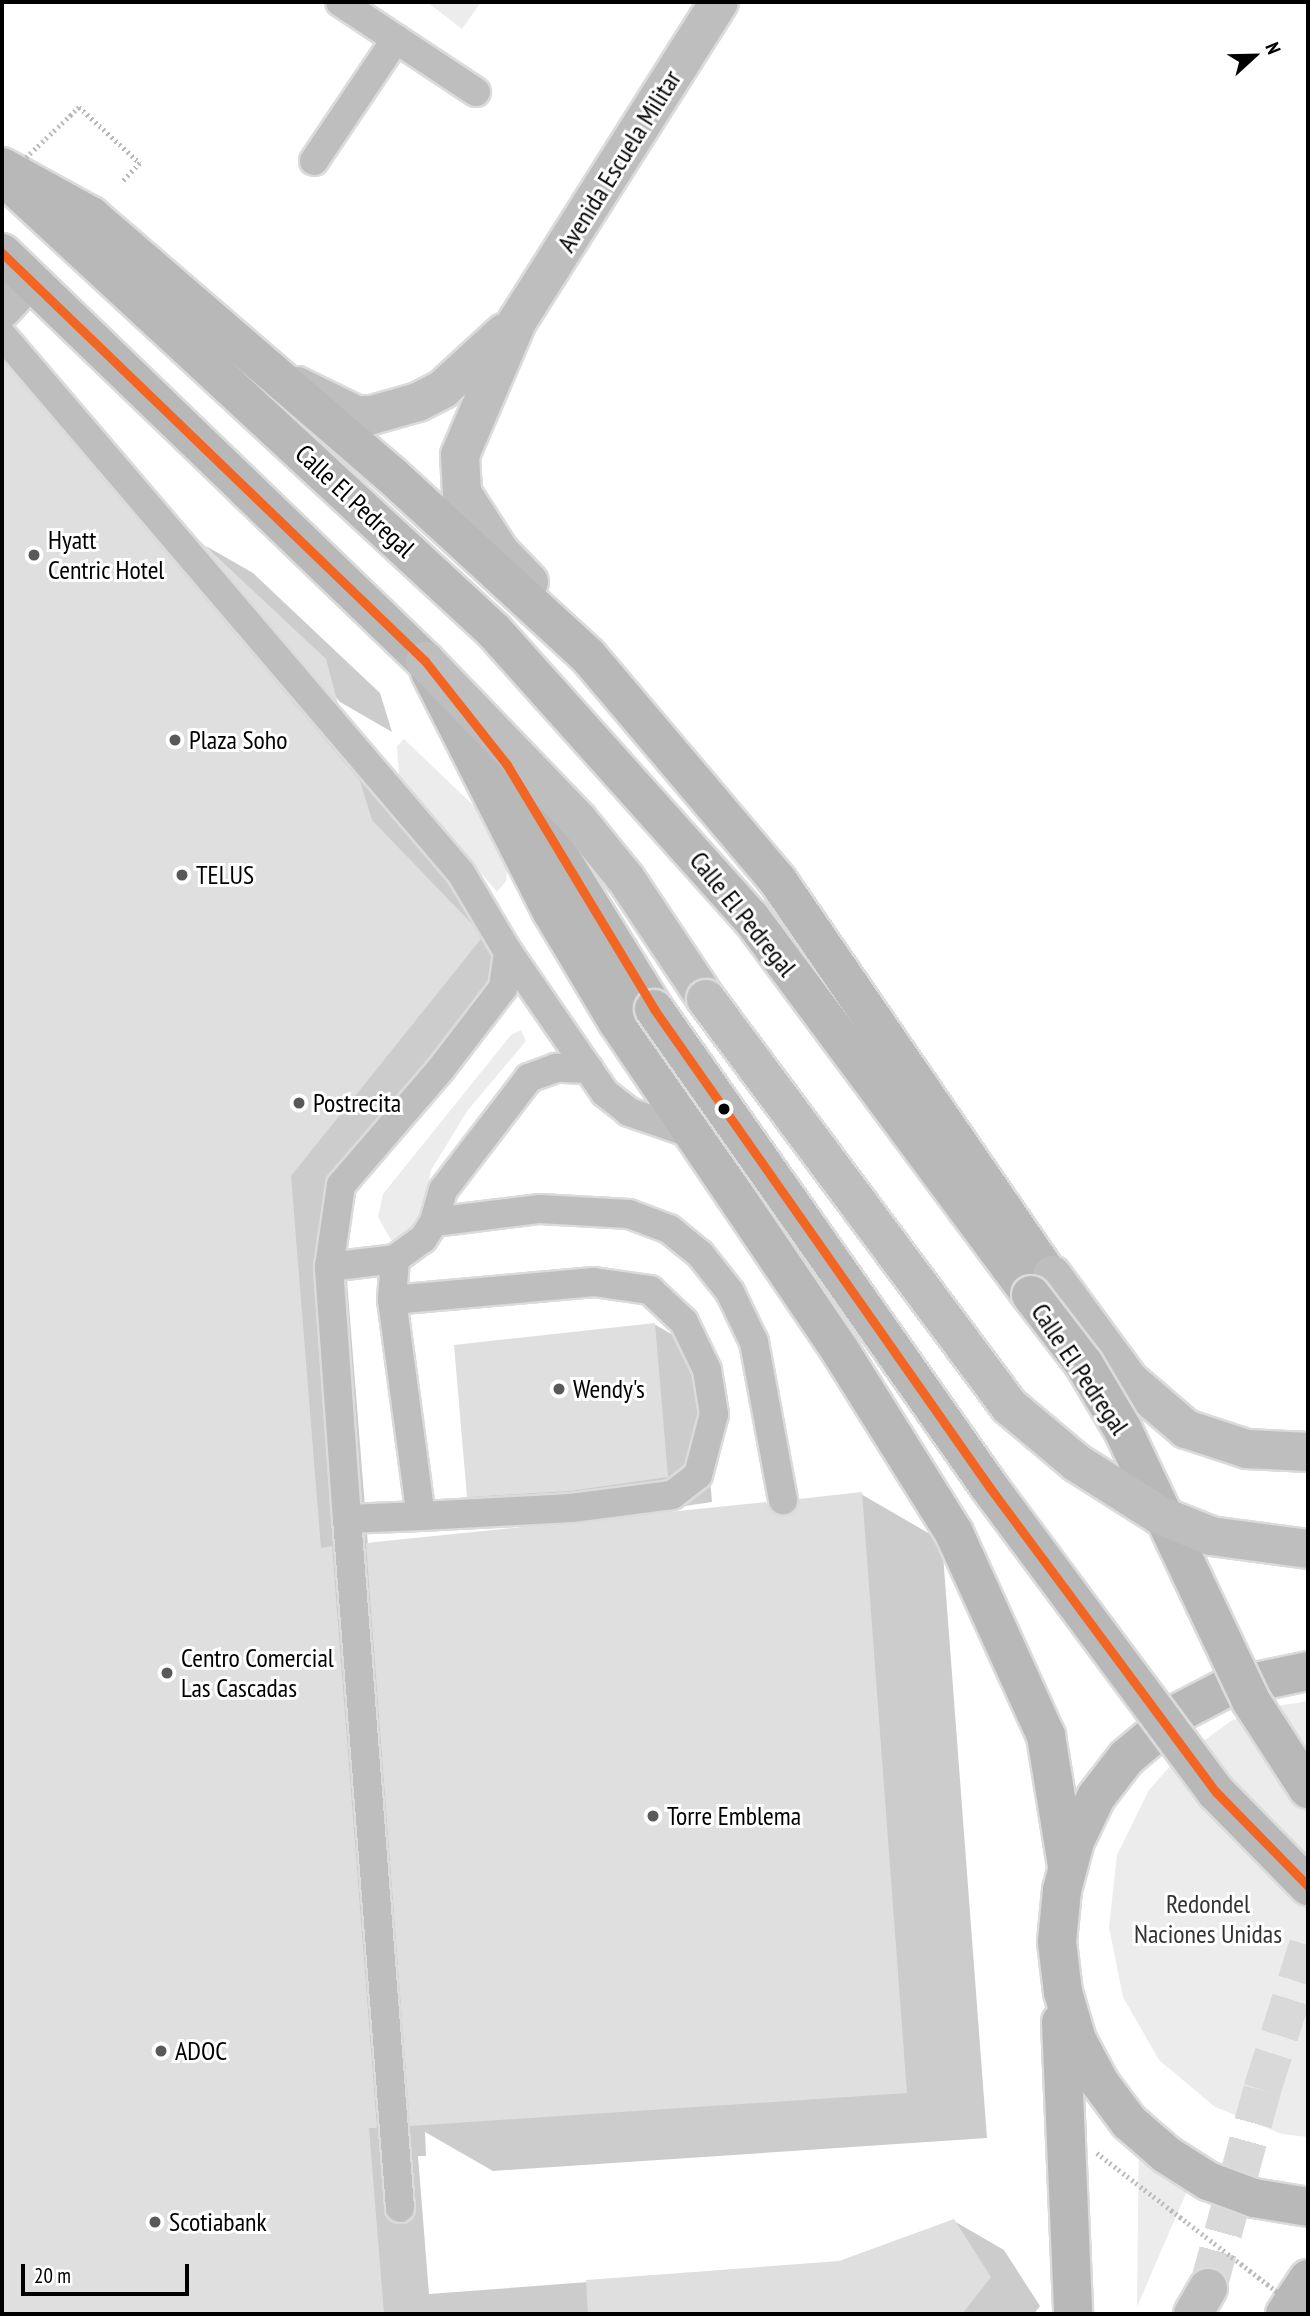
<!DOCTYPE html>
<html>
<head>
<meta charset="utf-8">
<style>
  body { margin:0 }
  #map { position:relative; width:1310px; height:2316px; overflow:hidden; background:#fff; font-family:"PT Sans Narrow",sans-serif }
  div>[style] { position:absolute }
  .green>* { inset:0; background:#ececec }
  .shadow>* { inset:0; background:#0003 }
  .building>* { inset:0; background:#dfdfdf }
  .primary-tunnel>* { height:38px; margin-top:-19px; transform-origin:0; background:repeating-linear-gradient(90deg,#d9d9d9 0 38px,transparent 0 57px) }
  .path>* { height:4.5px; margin-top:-2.25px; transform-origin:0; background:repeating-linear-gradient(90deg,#b9b9b9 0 2px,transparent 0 5.5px) }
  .roads { filter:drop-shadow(2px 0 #dbdbdb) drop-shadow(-2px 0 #dbdbdb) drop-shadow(0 2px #dbdbdb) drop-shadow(0 -2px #dbdbdb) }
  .service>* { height:28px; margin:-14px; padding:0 14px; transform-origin:14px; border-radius:14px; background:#bebebe }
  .minor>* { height:38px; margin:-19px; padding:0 19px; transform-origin:19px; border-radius:19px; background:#bebebe }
  .tertiary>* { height:38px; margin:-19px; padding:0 19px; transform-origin:19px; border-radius:19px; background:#bebebe }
  .secondary>* { height:38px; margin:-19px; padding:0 19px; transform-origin:19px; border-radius:19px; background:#b8b8b8 }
  .primary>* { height:38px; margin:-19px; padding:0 19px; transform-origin:19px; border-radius:19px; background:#bebebe }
  .path-bridge>* { height:4.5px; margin-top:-2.25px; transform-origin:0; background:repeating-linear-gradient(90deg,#b9b9b9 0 2px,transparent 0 5.5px) }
  .bridges { filter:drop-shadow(2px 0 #dbdbdb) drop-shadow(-2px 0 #dbdbdb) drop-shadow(0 2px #dbdbdb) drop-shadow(0 -2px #dbdbdb) }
  .secondary-bridge>* { height:38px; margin:-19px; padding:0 19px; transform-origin:19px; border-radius:19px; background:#b8b8b8 }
  .primary-bridge>* { height:38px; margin:-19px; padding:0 19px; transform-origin:19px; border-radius:19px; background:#bebebe }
  .bus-1>* { height:9px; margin:-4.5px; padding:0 4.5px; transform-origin:4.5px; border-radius:4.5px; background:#f26522 }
  .dots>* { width:19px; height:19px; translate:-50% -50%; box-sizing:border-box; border:4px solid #fff; border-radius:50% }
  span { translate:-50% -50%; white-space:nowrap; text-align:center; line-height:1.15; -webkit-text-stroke:6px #fff; paint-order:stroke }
  .street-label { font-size:26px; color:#000 }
  .poi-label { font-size:26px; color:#000 }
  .left { translate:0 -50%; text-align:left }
  .park-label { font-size:26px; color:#333 }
  .frame { position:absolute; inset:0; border:4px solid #000; pointer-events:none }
  .north { position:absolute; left:1219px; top:21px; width:70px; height:70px; -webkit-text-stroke:5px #fff; paint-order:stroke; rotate:68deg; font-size:19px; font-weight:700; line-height:28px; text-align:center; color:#000 }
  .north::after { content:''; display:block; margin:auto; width:24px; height:32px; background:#000; clip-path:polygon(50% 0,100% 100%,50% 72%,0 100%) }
  .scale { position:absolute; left:21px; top:2264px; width:168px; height:32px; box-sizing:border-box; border:4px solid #000; border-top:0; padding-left:9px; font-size:21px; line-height:24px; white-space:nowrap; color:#000; -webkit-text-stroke:5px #fff; paint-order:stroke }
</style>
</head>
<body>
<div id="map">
  <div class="green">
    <i style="clip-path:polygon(427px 2px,481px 2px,462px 29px)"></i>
    <i style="clip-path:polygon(404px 739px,477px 809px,492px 831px,507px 870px,506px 881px,497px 892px,399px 777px,397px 746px)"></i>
    <i style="clip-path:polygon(521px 1030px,526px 1041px,468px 1110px,431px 1170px,419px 1229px,399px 1242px,391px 1240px,378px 1217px,383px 1194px,511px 1035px)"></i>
    <i style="clip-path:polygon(1308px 1701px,1308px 2137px,1282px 2134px,1215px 2107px,1159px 2060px,1123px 1997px,1109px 1927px,1117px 1855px,1149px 1790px,1173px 1763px,1231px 1721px,1265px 1708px)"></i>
    <i style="clip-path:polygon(1139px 2126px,1200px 2161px,1137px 2307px)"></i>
  </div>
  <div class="shadow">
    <i style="clip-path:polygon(2px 345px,410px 811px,421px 851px,522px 955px,341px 1205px,368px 1545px,766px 1504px,788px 1517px,861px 1494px,942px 1541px,987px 2138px,493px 2171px,425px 2132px,426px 2156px,418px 2156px,429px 2294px,840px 2263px,954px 2221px,1004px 2250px,1040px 2306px,1034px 2314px,2px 2314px)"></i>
    <i style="clip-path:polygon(206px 546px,253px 573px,380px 693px,392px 732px,340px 702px)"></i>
    <i style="clip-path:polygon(654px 1324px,699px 1350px,712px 1502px,616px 1516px,513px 1522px,468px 1496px)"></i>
  </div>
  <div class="building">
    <i style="clip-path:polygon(2px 360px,360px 781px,372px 820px,472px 924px,481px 939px,291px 1176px,321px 1548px,332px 1546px,377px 2128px,369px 2128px,384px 2314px,2px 2314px)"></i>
    <i style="clip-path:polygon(198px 539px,326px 659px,338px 704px)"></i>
    <i style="clip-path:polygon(655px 1323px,668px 1477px,570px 1491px,467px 1497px,454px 1345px)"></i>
    <i style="clip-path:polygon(862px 1492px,907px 2093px,410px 2126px,366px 1543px,766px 1502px,771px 1511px,785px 1516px,794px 1512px,799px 1499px)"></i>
    <i style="clip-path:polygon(954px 2219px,991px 2277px,962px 2314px,588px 2314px,586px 2280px,839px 2261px)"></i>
  </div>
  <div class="primary-tunnel">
    <i style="left:1208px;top:2288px;width:205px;rotate:-74.7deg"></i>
    <i style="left:1262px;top:2090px;width:152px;rotate:-72.4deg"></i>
  </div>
  <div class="path">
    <i style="left:79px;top:107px;width:83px;rotate:42.6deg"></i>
    <i style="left:140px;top:163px;width:25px;rotate:133deg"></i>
  </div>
  <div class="roads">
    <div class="service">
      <i style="left:340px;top:2px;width:163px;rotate:33.5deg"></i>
      <i style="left:314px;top:161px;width:147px;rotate:-56.1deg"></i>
      <i style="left:2px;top:335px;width:707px;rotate:49.53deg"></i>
      <i style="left:461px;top:873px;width:92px;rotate:59.3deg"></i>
      <i style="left:508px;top:952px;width:171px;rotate:55.5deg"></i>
      <i style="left:605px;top:1093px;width:31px;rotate:38deg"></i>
      <i style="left:629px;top:1112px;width:65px;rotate:19deg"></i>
      <i style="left:589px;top:1069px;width:33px;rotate:-178deg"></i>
      <i style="left:556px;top:1068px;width:29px;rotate:160deg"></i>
      <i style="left:529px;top:1078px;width:141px;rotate:127.5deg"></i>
      <i style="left:443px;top:1190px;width:33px;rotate:106deg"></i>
      <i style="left:434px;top:1222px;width:107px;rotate:-7deg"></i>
      <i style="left:540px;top:1209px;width:89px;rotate:3.2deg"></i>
      <i style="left:629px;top:1214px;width:43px;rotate:20.6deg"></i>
      <i style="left:669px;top:1229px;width:40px;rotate:39deg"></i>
      <i style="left:700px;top:1254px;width:48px;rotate:51.7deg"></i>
      <i style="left:730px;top:1292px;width:55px;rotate:64.4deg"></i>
      <i style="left:754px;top:1342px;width:161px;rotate:79.6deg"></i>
      <i style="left:395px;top:1259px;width:34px;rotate:-36deg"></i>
      <i style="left:423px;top:1239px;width:20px;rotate:-57deg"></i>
      <i style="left:329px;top:1267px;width:66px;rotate:-6.9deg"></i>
      <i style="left:395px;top:1259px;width:41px;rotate:94.2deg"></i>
      <i style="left:392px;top:1300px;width:218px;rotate:82.4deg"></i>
      <i style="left:421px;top:1516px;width:74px;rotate:177.7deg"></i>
      <i style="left:347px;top:1519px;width:253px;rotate:-94.1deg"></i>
      <i style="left:329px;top:1267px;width:83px;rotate:-81.7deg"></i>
      <i style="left:341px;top:1185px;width:152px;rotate:-49.3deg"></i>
      <i style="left:440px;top:1070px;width:103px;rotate:-52.5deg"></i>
      <i style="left:503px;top:988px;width:36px;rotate:-82deg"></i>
      <i style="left:392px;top:1300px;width:203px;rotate:-5.1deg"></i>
      <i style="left:594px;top:1282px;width:57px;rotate:8.1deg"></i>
      <i style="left:650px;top:1290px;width:47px;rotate:43.3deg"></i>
      <i style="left:684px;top:1322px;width:53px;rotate:64.4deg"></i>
      <i style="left:707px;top:1370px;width:45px;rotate:81deg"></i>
      <i style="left:714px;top:1414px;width:63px;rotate:104.7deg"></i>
      <i style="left:698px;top:1475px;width:33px;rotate:142deg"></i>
      <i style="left:672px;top:1495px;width:101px;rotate:172.6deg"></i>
      <i style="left:572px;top:1508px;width:151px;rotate:177deg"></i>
      <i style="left:347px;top:1519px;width:691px;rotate:85.6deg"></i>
    </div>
    <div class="minor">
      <i style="left:2px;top:309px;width:40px;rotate:-47deg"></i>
    </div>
    <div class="tertiary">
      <i style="left:297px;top:386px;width:66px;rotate:26.2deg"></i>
      <i style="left:356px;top:415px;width:16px"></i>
      <i style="left:372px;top:415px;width:48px;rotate:-15.8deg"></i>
      <i style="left:418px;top:402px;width:28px;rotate:-27deg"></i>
      <i style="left:443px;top:389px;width:83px;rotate:-42.6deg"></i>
      <i style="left:529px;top:582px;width:42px;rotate:-134deg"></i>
      <i style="left:500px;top:552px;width:70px;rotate:-122.8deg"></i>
      <i style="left:462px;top:493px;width:38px;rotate:-93deg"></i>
      <i style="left:460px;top:455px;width:147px;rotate:-66.8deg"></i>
      <i style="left:518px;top:320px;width:376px;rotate:-57.7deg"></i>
    </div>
    <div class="secondary">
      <i style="left:2px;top:167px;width:102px;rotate:28.8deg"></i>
      <i style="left:91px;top:216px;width:394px;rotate:40.8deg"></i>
      <i style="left:389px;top:473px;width:270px;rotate:42.6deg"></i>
      <i style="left:588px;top:656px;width:294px;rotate:49.8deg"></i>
      <i style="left:778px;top:881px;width:514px;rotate:55.54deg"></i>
      <i style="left:19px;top:191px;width:647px;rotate:42.81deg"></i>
      <i style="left:494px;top:631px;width:385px;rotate:48.2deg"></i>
      <i style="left:751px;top:918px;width:470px;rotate:53.4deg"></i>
      <i style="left:2px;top:253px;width:588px;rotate:43.97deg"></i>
      <i style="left:425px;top:661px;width:33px;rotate:52deg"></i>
      <i style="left:430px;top:672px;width:269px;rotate:63.1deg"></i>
      <i style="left:552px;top:912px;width:127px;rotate:59.2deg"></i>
      <i style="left:617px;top:1021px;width:400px;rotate:55.9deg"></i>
      <i style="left:841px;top:1352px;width:213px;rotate:58deg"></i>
      <i style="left:954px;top:1533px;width:223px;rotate:65.6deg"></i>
      <i style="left:1046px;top:1736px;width:131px;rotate:80.8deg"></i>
      <i style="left:491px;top:745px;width:310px;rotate:58.3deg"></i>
      <i style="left:1308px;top:1671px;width:84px;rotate:168.3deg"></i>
      <i style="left:1226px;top:1688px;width:50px;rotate:152.4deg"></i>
      <i style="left:1182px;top:1711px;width:73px;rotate:140deg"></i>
      <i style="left:1126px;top:1758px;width:49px;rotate:127.6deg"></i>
      <i style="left:1096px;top:1797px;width:49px;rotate:115.5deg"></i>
      <i style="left:1075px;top:1841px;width:51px;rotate:104.9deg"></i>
      <i style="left:1062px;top:1890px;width:52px;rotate:95.5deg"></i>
      <i style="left:1057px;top:1942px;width:50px;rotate:83.2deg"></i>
      <i style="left:1063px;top:1992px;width:50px;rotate:73.7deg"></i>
      <i style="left:1077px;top:2040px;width:49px;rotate:61.9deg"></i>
      <i style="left:1100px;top:2083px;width:49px;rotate:53.4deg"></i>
      <i style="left:1129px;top:2122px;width:50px;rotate:41deg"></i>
      <i style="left:1167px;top:2155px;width:49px;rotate:32.4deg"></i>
      <i style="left:1208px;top:2181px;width:49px;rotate:20.3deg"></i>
      <i style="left:1254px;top:2198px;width:55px;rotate:9.5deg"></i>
      <i style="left:1061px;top:2022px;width:292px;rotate:87.6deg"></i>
      <i style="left:1285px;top:2314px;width:42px;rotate:-56.7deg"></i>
    </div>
    <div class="primary">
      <i style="left:425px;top:661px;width:221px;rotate:46.1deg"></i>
      <i style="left:578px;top:820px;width:76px;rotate:50.9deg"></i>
      <i style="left:626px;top:879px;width:144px;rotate:56.3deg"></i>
      <i style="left:1052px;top:1275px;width:132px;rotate:53.7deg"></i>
      <i style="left:1130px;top:1381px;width:74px;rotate:40.6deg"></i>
      <i style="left:1186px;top:1429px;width:64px;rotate:18.2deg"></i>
      <i style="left:1247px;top:1449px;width:61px;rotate:2.8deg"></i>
      <i style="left:1193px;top:2314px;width:30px;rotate:-60deg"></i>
    </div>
  </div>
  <div class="path-bridge">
    <i style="left:2px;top:180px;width:106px;rotate:-43.5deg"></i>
    <i style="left:1097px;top:2153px;width:264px;rotate:37.6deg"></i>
  </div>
  <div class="bridges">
    <div class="secondary-bridge">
      <i style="left:654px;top:1009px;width:585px;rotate:54.95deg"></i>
      <i style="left:990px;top:1488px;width:379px;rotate:53.4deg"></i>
      <i style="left:1216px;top:1792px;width:132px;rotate:45.6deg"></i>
      <i style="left:1031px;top:1295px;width:87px;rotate:52.5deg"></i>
      <i style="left:1084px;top:1364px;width:77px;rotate:59.4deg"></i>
      <i style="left:1123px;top:1430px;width:300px;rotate:64.7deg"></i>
      <i style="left:1251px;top:1701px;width:105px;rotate:57.1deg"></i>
    </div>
    <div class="primary-bridge">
      <i style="left:706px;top:999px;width:507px;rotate:53.33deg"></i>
      <i style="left:1009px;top:1406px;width:89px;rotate:40deg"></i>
      <i style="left:1077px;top:1463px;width:97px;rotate:32.4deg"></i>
      <i style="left:1159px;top:1515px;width:56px;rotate:22deg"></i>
      <i style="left:1211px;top:1536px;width:98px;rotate:7.6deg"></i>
    </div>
  </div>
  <div class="bus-1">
    <i style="left:2px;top:253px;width:588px;rotate:43.97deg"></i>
    <i style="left:425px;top:661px;width:132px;rotate:51.7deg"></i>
    <i style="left:507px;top:765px;width:285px;rotate:58.9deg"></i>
    <i style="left:654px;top:1009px;width:585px;rotate:54.95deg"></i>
    <i style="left:990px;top:1488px;width:379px;rotate:53.4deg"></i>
    <i style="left:1216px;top:1792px;width:132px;rotate:45.6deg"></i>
  </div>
  <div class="dots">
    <i style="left:34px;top:555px;background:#595959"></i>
    <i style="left:175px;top:740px;background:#595959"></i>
    <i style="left:182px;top:875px;background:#595959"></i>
    <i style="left:299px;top:1103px;background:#595959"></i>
    <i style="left:724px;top:1109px;background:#000"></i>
    <i style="left:559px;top:1389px;background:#595959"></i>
    <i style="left:167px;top:1673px;background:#595959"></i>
    <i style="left:653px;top:1816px;background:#595959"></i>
    <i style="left:161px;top:2051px;background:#595959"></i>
    <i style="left:155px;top:2222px;background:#595959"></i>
  </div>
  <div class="street-label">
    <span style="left:619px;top:161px;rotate:-58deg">Avenida Escuela Militar</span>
    <span style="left:355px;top:501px;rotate:43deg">Calle El Pedregal</span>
    <span style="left:743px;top:914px;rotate:51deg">Calle El Pedregal</span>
    <span style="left:1080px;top:1369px;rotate:56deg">Calle El Pedregal</span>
  </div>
  <div class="poi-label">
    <span class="left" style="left:48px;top:555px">Hyatt<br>Centric Hotel</span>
    <span class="left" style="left:189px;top:740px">Plaza Soho</span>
    <span class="left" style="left:196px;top:875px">TELUS</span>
    <span class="left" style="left:313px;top:1103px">Postrecita</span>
    <span class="left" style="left:573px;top:1389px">Wendy's</span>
    <span class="left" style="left:181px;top:1673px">Centro Comercial<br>Las Cascadas</span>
    <span class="left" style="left:667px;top:1816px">Torre Emblema</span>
    <span class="left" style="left:175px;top:2051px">ADOC</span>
    <span class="left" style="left:169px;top:2222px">Scotiabank</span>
  </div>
  <div class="park-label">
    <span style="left:1208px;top:1919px">Redondel<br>Naciones Unidas</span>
  </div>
  <div class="frame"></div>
  <div class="north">N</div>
  <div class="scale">20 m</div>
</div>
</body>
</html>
